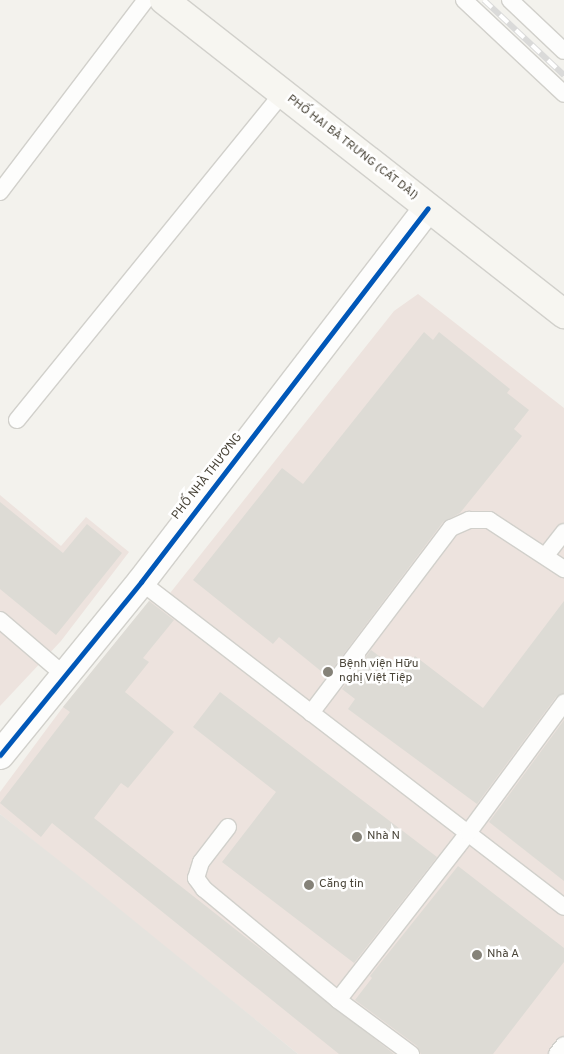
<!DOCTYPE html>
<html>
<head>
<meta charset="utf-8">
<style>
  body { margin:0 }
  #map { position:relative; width:564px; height:1054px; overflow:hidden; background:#f3f2ed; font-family:Overpass,sans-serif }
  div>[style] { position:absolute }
  .medical>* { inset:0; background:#ede3de }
  .parking>* { inset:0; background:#e5e3de }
  .building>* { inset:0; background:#dddbd5 }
  .roads { filter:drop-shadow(1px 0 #d1d0cb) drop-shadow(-1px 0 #d1d0cb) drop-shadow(0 1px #d1d0cb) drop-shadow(0 -1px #d1d0cb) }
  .service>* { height:16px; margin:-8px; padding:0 8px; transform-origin:8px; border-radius:8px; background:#fdfdfc }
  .minor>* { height:28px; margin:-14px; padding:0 14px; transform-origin:14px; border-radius:14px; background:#fdfdfc }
  .secondary>* { height:28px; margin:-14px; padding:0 14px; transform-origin:14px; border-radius:14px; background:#f7f6f1 }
  .rail>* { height:5.5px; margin-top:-2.75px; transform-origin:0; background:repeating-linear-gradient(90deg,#fff 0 11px,#dadad9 0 22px); box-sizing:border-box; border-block:1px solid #dadad9 }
  .cycleway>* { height:5px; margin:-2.5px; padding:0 2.5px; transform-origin:2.5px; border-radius:2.5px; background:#0057b8 }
  .dots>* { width:14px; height:14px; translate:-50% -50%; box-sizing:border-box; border:2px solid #fff; border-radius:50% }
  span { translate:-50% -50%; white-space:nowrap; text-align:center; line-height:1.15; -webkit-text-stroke:5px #fff; paint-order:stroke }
  .street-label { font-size:12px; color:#4a4539 }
  .poi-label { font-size:12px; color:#4a4539 }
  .left { translate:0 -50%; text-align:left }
</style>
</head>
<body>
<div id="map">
  <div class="medical">
    <i style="clip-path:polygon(418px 294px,564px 408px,564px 1054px,298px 1054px,0 814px,0 792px,63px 707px,150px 600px,159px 607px,394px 311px)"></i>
    <i style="clip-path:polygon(0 495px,61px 546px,86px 517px,129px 552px,61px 641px,0 706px)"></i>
  </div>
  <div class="parking">
    <i style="clip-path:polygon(0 814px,90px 885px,298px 1054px,0 1054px)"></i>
  </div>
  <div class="building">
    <i style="clip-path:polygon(424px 332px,433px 340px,439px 332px,510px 389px,507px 393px,529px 410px,514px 429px,522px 436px,460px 513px,443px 522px,327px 676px,279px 637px,273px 644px,193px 580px,282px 468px,303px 484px)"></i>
    <i style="clip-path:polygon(0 502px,63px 553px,87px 524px,122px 553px,56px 635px,0 589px)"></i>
    <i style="clip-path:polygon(149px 601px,174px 620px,143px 658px,149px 662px,125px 692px,174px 732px,128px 788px,121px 783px,94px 818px,394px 1054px,339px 1054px,52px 823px,41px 837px,0 803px,70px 712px,63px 707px)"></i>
    <i style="clip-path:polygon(564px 601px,564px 693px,556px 697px,477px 804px,348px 709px,355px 699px,342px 689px,371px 650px,402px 673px,415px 656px,483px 708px)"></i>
    <i style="clip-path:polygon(220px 692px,437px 857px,354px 963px,222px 862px,276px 792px,193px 727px)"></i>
    <i style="clip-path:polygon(564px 720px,564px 881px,489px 822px)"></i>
    <i style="clip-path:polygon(458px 866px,564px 948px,564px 962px,493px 1054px,421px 1054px,417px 1046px,355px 1000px,372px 978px,370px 976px)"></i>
  </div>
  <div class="roads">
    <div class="service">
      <i style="left:464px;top:0;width:137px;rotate:43.2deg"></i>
      <i style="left:510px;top:0;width:74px;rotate:43.4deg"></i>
      <i style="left:0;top:192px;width:241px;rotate:-52.8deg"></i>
      <i style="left:17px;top:420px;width:420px;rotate:-50.9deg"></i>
      <i style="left:546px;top:555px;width:29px;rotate:-52deg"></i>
      <i style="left:141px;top:582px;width:533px;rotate:37.54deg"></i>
      <i style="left:0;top:620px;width:83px;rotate:40.6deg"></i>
      <i style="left:311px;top:713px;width:232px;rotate:-52.9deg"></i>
      <i style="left:451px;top:528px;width:20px;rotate:-24deg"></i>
      <i style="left:469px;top:520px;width:20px"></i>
      <i style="left:489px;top:520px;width:90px;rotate:33.2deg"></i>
      <i style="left:228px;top:827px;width:44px;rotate:127.6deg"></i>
      <i style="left:201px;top:862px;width:17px;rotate:107deg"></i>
      <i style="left:196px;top:878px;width:14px;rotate:54deg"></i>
      <i style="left:204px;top:889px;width:174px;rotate:39.6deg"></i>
      <i style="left:338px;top:1000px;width:91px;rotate:36.5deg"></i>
      <i style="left:338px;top:1000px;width:212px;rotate:-52.1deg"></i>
      <i style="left:468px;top:833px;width:162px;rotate:-53.6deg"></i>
      <i style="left:557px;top:1054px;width:11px;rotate:-52deg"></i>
    </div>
    <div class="minor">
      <i style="left:0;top:755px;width:223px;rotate:-50.8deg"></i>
      <i style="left:141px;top:582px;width:471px;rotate:-52.5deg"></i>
    </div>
    <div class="secondary">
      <i style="left:164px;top:0;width:509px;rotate:38.13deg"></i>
    </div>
  </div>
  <div class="rail">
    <i style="left:484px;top:0;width:110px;rotate:43.2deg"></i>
  </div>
  <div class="cycleway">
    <i style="left:0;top:755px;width:223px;rotate:-50.8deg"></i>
    <i style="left:141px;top:582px;width:471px;rotate:-52.5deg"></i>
  </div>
  <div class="dots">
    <i style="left:328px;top:672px;background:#858278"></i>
    <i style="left:357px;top:837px;background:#858278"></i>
    <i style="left:309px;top:885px;background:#858278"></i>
    <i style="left:477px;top:955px;background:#858278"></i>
  </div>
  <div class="street-label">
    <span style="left:352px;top:148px;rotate:38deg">PHỐ HAI BÀ TRƯNG (CÁT DÀI)</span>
    <span style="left:208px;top:477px;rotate:-52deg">PHỐ NHÀ THƯƠNG</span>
  </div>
  <div class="poi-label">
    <span class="left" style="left:339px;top:672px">Bệnh viện Hữu<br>nghị Việt Tiệp</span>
    <span class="left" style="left:367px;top:837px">Nhà N</span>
    <span class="left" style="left:319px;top:885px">Căng tin</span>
    <span class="left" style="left:487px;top:955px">Nhà A</span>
  </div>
</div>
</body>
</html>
